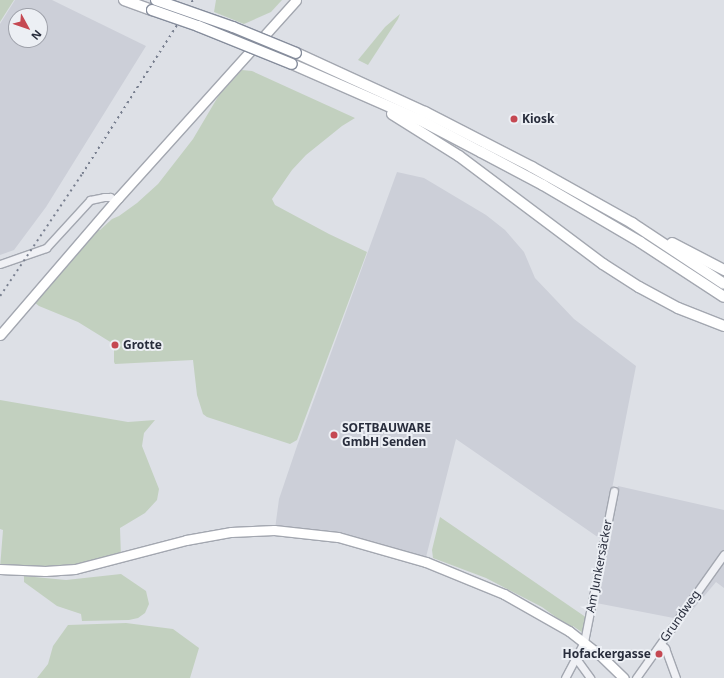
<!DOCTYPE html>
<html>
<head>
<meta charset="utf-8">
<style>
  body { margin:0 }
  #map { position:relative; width:724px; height:678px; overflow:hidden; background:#dde0e6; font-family:"Noto Sans",sans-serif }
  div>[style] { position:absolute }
  .built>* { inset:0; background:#cccfd8 }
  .green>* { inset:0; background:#c2d0bf }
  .roads { filter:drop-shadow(1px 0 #a3a7b0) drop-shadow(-1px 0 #a3a7b0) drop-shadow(0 1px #a3a7b0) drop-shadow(0 -1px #a3a7b0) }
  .minor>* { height:7px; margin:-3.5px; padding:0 3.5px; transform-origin:3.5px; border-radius:3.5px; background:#f0f1f5 }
  .major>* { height:9px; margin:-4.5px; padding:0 4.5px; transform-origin:4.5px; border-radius:4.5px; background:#fff }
  .highway>* { height:10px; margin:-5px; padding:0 5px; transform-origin:5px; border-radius:5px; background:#fff }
  .rail>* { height:1.5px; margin-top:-0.75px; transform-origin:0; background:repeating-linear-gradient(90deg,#787f8f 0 2px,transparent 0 6px) }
  .bridges { filter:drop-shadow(1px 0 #868d9c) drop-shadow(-1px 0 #868d9c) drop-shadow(0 1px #868d9c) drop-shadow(0 -1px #868d9c) }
  .highway-bridge>* { height:10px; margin:-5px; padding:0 5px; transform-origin:5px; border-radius:5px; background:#fff }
  .dots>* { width:11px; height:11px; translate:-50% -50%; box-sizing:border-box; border:2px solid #eceff4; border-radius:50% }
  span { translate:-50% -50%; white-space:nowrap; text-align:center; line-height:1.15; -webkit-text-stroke:4px #eceff4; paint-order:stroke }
  .poi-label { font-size:12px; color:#282d3c; font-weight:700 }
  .left { translate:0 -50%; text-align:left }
  .right { translate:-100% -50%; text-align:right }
  .street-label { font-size:12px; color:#282d3c }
  .north { position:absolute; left:8px; top:8px; width:40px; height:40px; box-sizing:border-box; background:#eceff4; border:1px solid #9ea1aa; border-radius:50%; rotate:130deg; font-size:11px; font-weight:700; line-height:16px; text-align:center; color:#282d3c }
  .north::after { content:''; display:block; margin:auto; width:14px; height:18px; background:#c54852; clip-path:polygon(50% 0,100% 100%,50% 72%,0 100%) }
</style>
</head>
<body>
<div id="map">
  <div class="built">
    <i style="clip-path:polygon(evenodd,15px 0,52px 0,146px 46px,46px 207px,14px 250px,0 255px,0 24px,15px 0,16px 16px,40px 16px,40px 40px,16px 40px,16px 16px)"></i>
    <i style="clip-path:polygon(397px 172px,424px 178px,486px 215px,505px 230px,524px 252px,535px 278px,574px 319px,636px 366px,602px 540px,456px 439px,425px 561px,380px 547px,275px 529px,279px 499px,297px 446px)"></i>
    <i style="clip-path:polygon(618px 486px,724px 510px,724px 588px,716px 582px,684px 620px,591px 602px)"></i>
  </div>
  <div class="green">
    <i style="clip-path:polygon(0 0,14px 0,0 22px)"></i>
    <i style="clip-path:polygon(216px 0,282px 0,271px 12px,244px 24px,214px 12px)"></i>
    <i style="clip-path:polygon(400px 14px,398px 19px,368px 65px,358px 60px,385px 27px)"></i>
    <i style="clip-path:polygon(242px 70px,252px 71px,355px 118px,342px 126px,306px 155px,292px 170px,272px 199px,275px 205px,329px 234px,367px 252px,297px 440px,290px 444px,207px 417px,203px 414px,197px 395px,193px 360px,115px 364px,114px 362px,114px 346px,112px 343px,78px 322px,39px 306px,30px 299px,90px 230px,100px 230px,112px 219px,119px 216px,137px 203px,158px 184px,193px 139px,219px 95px)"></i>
    <i style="clip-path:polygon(0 400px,128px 422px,155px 420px,144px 433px,142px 446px,159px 489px,157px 500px,145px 513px,120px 528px,121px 557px,75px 568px,0 568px,3px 530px,0 529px)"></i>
    <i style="clip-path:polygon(440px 517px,587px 618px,583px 633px,573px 626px,571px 628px,542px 607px,486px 578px,433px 558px,432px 550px)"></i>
    <i style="clip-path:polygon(121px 574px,146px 591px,149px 604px,145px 613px,138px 618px,129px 620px,82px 621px,81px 614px,57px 606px,24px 582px,24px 576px,66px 580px)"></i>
    <i style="clip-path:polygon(126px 623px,173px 629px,199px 648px,190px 678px,37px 678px,48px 664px,53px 646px,68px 625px)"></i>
  </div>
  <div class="roads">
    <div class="minor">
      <i style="left:0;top:264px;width:49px;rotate:-19.2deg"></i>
      <i style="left:46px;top:248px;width:65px;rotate:-47.5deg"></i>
      <i style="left:90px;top:200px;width:14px;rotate:-12deg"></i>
      <i style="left:104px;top:197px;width:6px"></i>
      <i style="left:110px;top:197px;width:6px;rotate:39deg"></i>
      <i style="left:661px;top:644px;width:6px;rotate:45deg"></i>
      <i style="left:665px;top:648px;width:32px;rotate:70deg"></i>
      <i style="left:575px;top:657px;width:26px;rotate:54deg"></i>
      <i style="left:565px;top:678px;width:41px;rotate:-62.2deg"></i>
      <i style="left:584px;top:642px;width:154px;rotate:-78.8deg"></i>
      <i style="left:636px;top:678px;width:152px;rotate:-54.6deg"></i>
    </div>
    <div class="major">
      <i style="left:0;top:335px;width:181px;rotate:-49.3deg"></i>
      <i style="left:118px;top:198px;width:266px;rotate:-48deg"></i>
      <i style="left:0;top:569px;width:45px;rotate:2.5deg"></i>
      <i style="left:45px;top:571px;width:30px;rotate:-4deg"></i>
      <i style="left:75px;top:569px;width:115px;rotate:-14.6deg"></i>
      <i style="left:186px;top:540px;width:46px;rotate:-10.1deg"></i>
      <i style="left:231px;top:532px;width:43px;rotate:-2.7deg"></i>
      <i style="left:274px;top:530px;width:64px;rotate:6.2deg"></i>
      <i style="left:338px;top:537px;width:91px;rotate:15.9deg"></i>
      <i style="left:426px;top:562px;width:84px;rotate:22.3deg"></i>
      <i style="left:504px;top:594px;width:75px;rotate:29.6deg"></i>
      <i style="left:569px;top:631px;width:39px;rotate:38deg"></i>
      <i style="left:600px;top:655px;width:33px;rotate:44deg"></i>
    </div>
    <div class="highway">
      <i style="left:124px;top:0;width:30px;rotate:20deg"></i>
      <i style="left:296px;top:53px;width:142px;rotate:24.6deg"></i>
      <i style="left:425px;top:112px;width:120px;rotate:27.2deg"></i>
      <i style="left:532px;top:167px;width:115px;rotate:29.2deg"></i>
      <i style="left:632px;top:223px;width:110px;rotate:33.5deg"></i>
      <i style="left:292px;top:64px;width:140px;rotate:23.6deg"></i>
      <i style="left:420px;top:120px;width:69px;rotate:27.7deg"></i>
      <i style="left:481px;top:152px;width:70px;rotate:28deg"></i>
      <i style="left:543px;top:185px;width:113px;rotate:30.4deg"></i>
      <i style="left:640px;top:242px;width:100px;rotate:33.2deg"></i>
      <i style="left:392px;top:114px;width:79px;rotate:32.1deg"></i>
      <i style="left:459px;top:156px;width:180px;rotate:36.9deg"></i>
      <i style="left:603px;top:264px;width:43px;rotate:32.6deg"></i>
      <i style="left:639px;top:287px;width:44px;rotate:28.3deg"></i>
      <i style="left:678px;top:308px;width:49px;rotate:21.4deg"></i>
      <i style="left:672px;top:243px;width:59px;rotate:27.4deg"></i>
    </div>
  </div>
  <div class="rail">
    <i style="left:0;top:296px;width:147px;rotate:-56.1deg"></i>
    <i style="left:82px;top:174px;width:206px;rotate:-57.5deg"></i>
  </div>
  <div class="bridges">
    <div class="highway-bridge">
      <i style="left:156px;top:0;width:82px;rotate:19.3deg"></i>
      <i style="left:233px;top:27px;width:68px;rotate:22.4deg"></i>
      <i style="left:152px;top:10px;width:49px;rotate:19.2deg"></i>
      <i style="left:198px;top:26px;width:101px;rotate:22deg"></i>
    </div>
  </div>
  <div class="dots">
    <i style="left:514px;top:119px;background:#c54852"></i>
    <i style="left:115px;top:345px;background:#c54852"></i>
    <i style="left:334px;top:435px;background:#c54852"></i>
    <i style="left:659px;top:654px;background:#c54852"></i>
  </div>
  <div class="poi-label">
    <span class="left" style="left:522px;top:119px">Kiosk</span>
    <span class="left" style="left:123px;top:345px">Grotte</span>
    <span class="left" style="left:342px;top:435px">SOFTBAUWARE<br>GmbH Senden</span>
    <span class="right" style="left:651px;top:654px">Hofackergasse</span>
  </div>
  <div class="street-label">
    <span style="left:599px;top:566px;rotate:-79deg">Am Junkersäcker</span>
    <span style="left:680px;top:616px;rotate:-55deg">Grundweg</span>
  </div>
  <div class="north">N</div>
</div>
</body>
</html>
